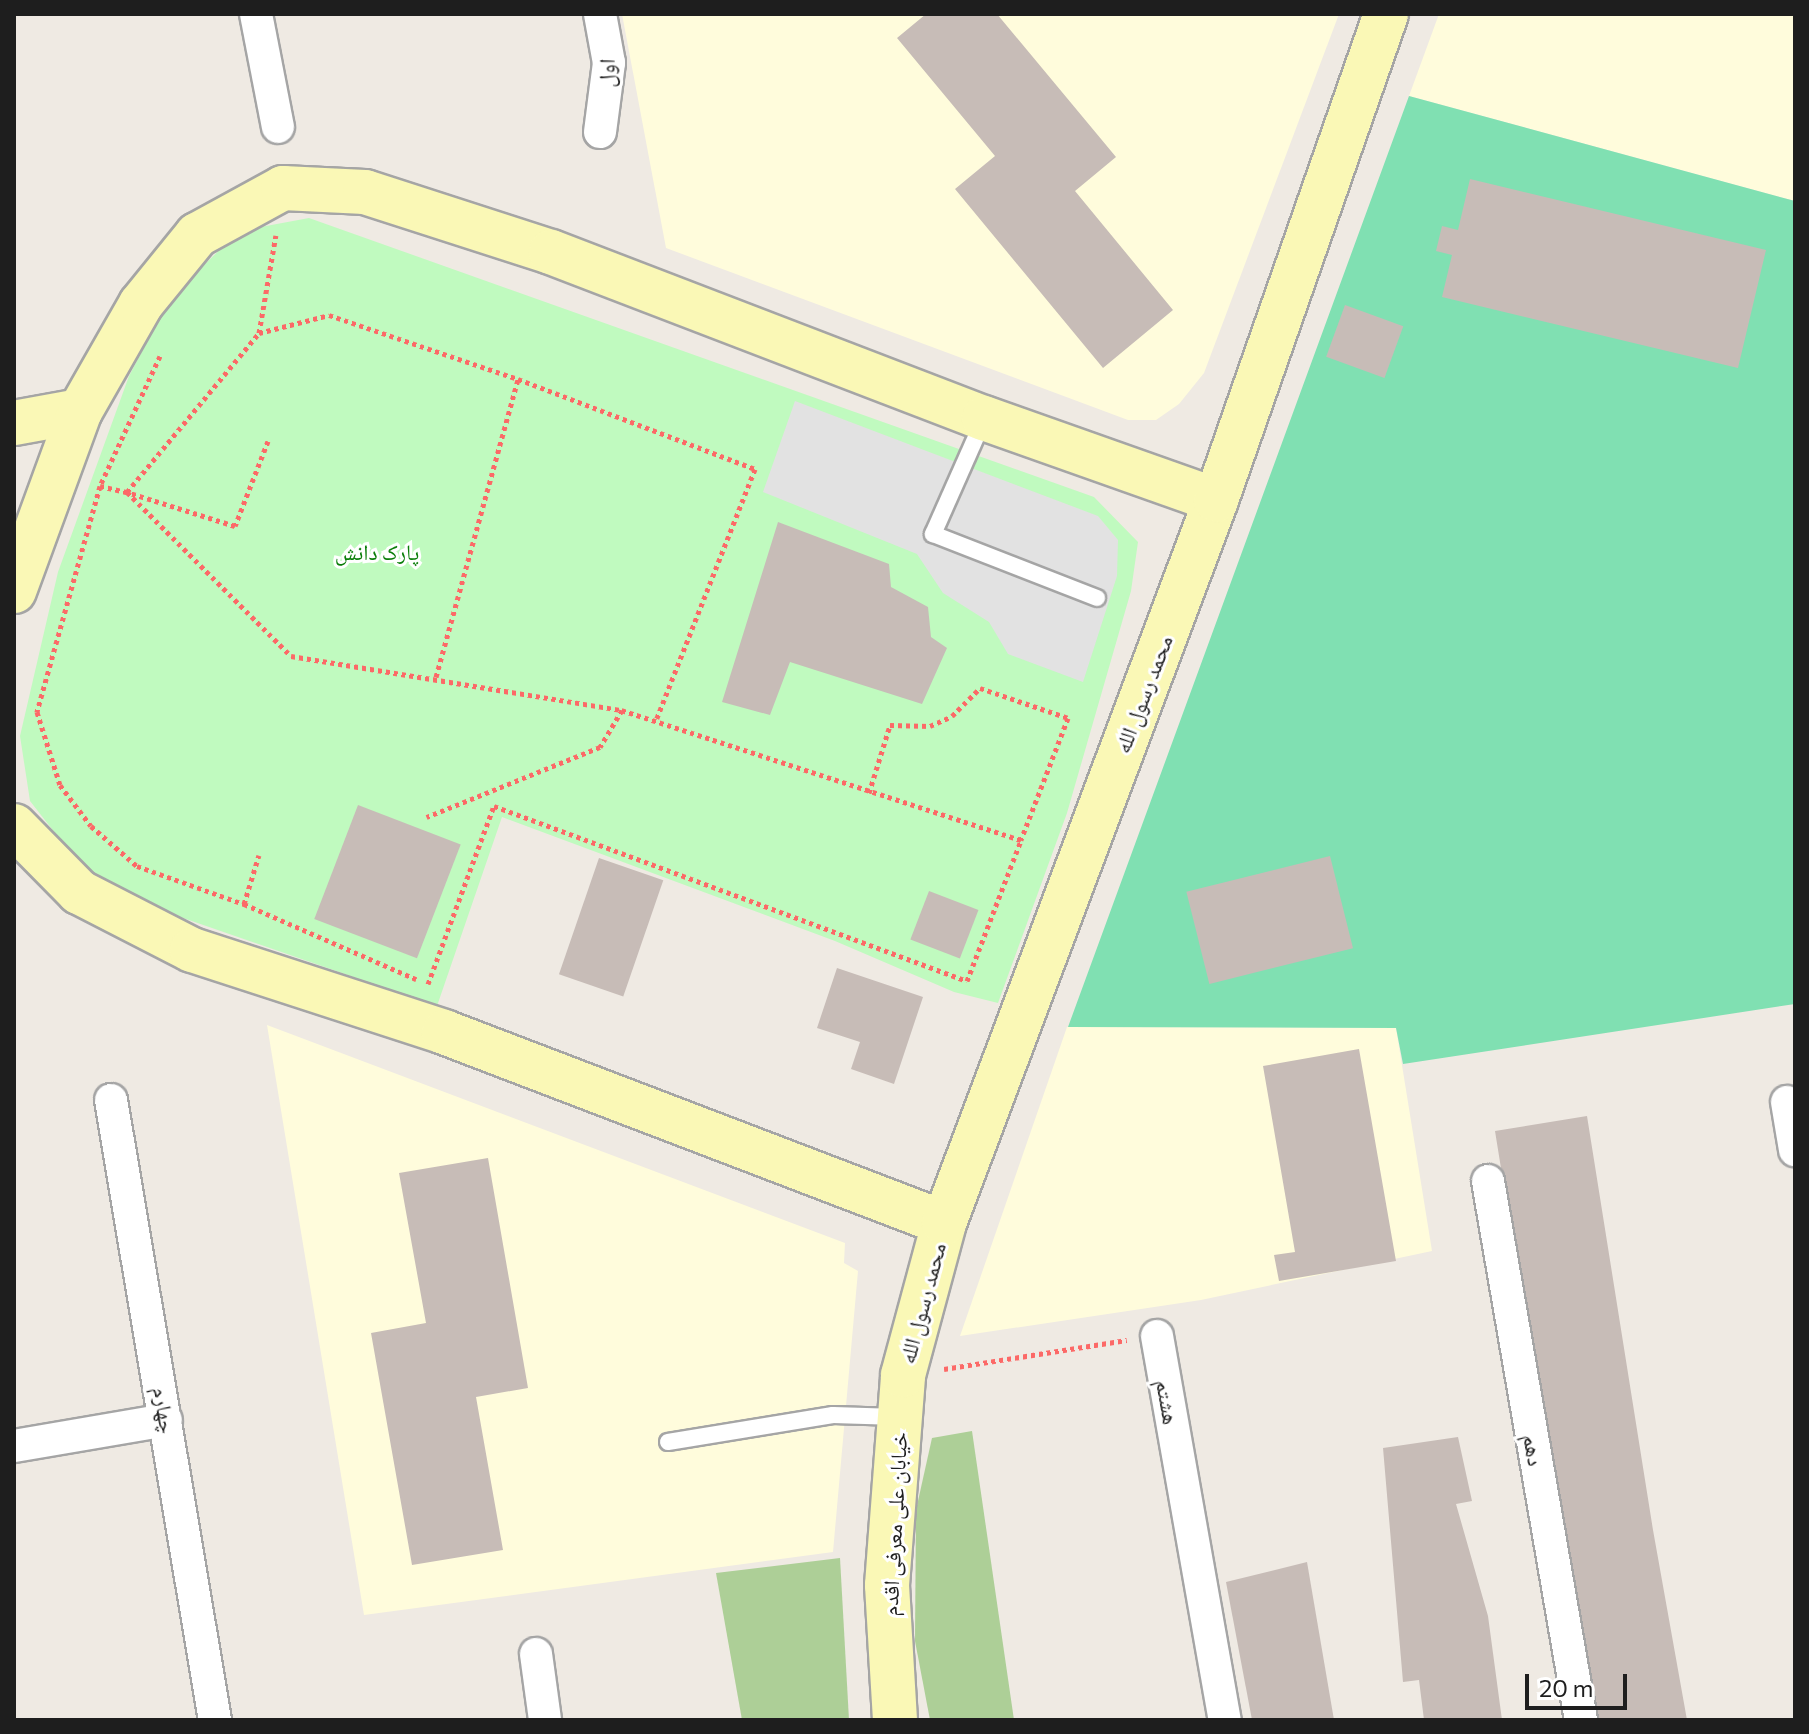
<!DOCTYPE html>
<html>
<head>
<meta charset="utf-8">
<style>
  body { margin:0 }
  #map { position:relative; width:1809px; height:1734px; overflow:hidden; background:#efeae3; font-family:Commissioner,"Noto Naskh Arabic",sans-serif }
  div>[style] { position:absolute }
  .education>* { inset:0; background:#fffcdc }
  .forest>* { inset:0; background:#adcf97 }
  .park>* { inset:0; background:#c0fabf }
  .pitch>* { inset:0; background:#80e0b2 }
  .parking>* { inset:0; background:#e2e2e2 }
  .building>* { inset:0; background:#c7bcb7; transform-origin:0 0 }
  .path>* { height:5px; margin-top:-2.5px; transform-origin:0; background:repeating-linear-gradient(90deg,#fc6967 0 4px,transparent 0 8px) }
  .roads { filter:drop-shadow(2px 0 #a5a5a5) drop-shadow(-2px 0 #a5a5a5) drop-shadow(0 2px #a5a5a5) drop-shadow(0 -2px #a5a5a5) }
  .lane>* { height:16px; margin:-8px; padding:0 8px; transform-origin:8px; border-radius:8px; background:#fff }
  .street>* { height:32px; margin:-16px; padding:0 16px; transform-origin:16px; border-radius:16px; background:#fff }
  .secondary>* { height:44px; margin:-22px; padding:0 22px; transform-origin:22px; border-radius:22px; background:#faf8b6 }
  span { translate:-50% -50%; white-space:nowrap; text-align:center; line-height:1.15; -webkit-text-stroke:6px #fff; paint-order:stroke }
  .street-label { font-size:22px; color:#1e1e1e }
  .park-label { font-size:22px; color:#0a7e09 }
  .frame { position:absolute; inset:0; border:16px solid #1e1e1e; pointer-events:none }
  .scale { position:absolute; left:1525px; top:1674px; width:102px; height:36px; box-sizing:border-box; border:4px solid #1e1e1e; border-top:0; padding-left:10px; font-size:24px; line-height:28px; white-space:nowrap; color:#1e1e1e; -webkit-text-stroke:6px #fff; paint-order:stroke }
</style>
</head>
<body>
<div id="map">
  <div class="education">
    <i style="clip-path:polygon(622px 14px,1339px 14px,1204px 373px,1179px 404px,1156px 420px,1128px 420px,666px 248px)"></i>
    <i style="clip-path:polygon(1439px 14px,1795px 14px,1795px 201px,1409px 96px)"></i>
    <i style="clip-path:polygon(267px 1025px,845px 1243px,844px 1263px,858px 1271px,833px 1552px,364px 1615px)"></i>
    <i style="clip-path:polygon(1067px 1027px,1396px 1028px,1432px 1251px,1201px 1300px,960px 1336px)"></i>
  </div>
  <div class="forest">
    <i style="clip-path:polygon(972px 1431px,1014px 1720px,930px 1720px,915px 1641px,916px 1510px,932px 1438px)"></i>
    <i style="clip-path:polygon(840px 1558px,849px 1720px,742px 1720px,716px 1573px)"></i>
  </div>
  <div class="park">
    <i style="clip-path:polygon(309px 218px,1094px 497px,1138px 542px,1131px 591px,1067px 813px,998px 1003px,954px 992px,835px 941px,502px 817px,437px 1006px,160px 910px,84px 870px,30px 801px,20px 736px,58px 572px,129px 376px,170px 298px,239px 231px)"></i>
  </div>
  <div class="pitch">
    <i style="clip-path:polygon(1409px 96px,1795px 201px,1795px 1004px,1403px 1064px,1396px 1028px,1068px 1027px)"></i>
  </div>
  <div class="parking">
    <i style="clip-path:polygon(795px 401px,1098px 516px,1118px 540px,1117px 576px,1083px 682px,1008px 654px,989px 622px,943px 593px,917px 554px,763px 492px)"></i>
  </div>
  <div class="building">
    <i style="clip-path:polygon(926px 14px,997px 14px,1116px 157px,1075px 191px,1173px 310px,1103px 368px,955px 189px,995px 156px,897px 38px)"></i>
    <i style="clip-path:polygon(1470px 179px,1766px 250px,1738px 368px,1442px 297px,1452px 255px,1436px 251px,1442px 226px,1458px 230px)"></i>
    <i style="left:1345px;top:305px;width:62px;height:55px;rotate:20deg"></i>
    <i style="clip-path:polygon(778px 522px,889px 564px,891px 587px,928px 607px,931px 637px,947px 648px,922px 704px,790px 662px,770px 715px,722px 702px)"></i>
    <i style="left:358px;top:805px;width:110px;height:122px;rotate:21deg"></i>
    <i style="left:1330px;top:856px;width:95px;height:148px;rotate:76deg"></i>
    <i style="left:599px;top:858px;width:68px;height:123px;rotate:19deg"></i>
    <i style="left:929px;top:891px;width:53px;height:52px;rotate:21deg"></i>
    <i style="clip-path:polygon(837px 968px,923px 997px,894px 1084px,851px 1069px,860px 1042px,817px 1028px)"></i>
    <i style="clip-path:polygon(1359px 1049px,1396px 1261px,1279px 1281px,1274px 1255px,1295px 1252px,1263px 1066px)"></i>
    <i style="clip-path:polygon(1587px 1116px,1653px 1530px,1687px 1720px,1592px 1720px,1513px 1243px,1495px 1131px)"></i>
    <i style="clip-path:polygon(488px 1158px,528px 1388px,476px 1397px,503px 1550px,412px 1565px,371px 1333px,426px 1323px,399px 1173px)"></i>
    <i style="clip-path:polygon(1458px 1437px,1472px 1501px,1456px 1504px,1488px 1616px,1502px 1720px,1424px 1720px,1419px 1680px,1403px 1682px,1383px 1448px)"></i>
    <i style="clip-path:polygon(1307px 1562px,1334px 1720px,1252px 1720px,1226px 1582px)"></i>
  </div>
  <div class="path">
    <i style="left:259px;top:333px;width:72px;rotate:-14.4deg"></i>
    <i style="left:329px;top:315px;width:200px;rotate:18.7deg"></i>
    <i style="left:160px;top:356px;width:143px;rotate:114.8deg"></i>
    <i style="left:100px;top:486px;width:235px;rotate:105.6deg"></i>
    <i style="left:37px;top:712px;width:77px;rotate:72.5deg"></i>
    <i style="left:60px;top:785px;width:51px;rotate:52.9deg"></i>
    <i style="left:91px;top:826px;width:61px;rotate:41deg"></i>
    <i style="left:137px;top:866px;width:114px;rotate:19.6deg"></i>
    <i style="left:244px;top:904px;width:51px;rotate:-73deg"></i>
    <i style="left:268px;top:441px;width:91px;rotate:111.2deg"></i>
    <i style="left:235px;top:526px;width:113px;rotate:-162.5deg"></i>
    <i style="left:127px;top:492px;width:207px;rotate:-50.3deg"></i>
    <i style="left:259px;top:333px;width:99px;rotate:-80.2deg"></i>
    <i style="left:100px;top:486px;width:28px;rotate:13deg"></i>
    <i style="left:127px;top:492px;width:232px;rotate:45deg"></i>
    <i style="left:291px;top:656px;width:335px;rotate:9.3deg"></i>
    <i style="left:622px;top:710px;width:43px;rotate:120.7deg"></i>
    <i style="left:600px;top:747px;width:187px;rotate:158deg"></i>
    <i style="left:436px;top:677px;width:309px;rotate:-74.6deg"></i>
    <i style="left:518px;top:379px;width:254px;rotate:20.8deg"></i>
    <i style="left:755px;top:469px;width:268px;rotate:111.5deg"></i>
    <i style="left:869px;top:793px;width:71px;rotate:-72.8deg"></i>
    <i style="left:890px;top:725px;width:40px;rotate:1.4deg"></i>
    <i style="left:930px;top:726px;width:24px;rotate:-24deg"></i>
    <i style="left:952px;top:716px;width:40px;rotate:-45deg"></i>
    <i style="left:980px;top:688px;width:93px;rotate:18.8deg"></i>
    <i style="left:1068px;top:718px;width:131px;rotate:111.1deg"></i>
    <i style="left:244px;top:904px;width:188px;rotate:23.6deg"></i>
    <i style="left:428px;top:984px;width:190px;rotate:-69.7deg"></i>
    <i style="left:494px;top:806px;width:504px;rotate:20.3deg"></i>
    <i style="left:967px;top:981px;width:151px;rotate:-69deg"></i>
    <i style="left:1021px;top:840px;width:420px;rotate:-162deg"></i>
    <i style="left:944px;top:1369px;width:185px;rotate:-9deg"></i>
  </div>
  <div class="roads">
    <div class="lane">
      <i style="left:984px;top:419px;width:126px;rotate:113.9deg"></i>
      <i style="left:933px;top:534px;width:176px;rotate:21.3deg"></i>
      <i style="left:668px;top:1442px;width:167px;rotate:-9.3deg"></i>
      <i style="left:833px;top:1415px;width:65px;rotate:1.8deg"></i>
    </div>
    <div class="street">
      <i style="left:256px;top:14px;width:115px;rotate:79deg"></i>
      <i style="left:600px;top:132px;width:70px;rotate:-82.6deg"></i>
      <i style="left:609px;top:63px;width:50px;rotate:-100.4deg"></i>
      <i style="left:111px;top:1100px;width:629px;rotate:80.48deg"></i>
      <i style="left:1787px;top:1102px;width:49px;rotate:80.5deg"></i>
      <i style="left:1488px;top:1181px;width:547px;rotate:80.21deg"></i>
      <i style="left:1157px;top:1336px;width:390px;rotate:80deg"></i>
      <i style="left:14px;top:1446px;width:154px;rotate:-9.7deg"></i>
      <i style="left:536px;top:1654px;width:67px;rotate:82.2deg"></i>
    </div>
    <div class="secondary">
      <i style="left:14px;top:423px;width:67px;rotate:-10.3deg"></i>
      <i style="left:14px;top:591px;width:192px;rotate:-69.9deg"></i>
      <i style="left:80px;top:411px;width:123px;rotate:-60.3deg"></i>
      <i style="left:141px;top:304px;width:89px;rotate:-50.9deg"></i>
      <i style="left:197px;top:235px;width:98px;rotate:-28.7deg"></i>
      <i style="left:283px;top:188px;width:82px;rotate:2.8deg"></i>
      <i style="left:365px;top:192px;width:195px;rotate:17.9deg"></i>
      <i style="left:551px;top:252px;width:464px;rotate:21deg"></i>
      <i style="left:984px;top:418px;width:246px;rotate:19.5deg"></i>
      <i style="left:14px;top:826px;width:93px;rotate:45.4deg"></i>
      <i style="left:79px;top:892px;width:127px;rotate:27.2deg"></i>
      <i style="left:192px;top:950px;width:265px;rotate:18deg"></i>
      <i style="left:444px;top:1032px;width:535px;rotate:20.91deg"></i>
      <i style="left:895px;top:1720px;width:135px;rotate:-93.4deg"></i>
      <i style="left:887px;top:1585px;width:211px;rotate:-85.6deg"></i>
      <i style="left:903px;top:1375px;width:157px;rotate:-74.9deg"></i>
      <i style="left:944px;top:1223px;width:772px;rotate:-69.38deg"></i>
      <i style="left:1216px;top:500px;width:515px;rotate:-70.72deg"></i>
    </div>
  </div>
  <div class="street-label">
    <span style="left:606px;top:73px;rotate:-88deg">اول</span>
    <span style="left:1143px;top:694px;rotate:-69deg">محمد رسول الله</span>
    <span style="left:922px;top:1303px;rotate:-75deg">محمد رسول الله</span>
    <span style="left:1168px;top:1402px;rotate:80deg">هشتم</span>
    <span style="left:165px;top:1410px;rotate:80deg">چهارم</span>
    <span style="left:1534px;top:1450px;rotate:80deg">دهم</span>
    <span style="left:894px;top:1524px;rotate:-87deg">خیابان علی معرفی اقدم</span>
  </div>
  <div class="park-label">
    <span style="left:377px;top:552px">پارک دانش</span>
  </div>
  <div class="frame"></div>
  <div class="scale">20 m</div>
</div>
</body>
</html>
